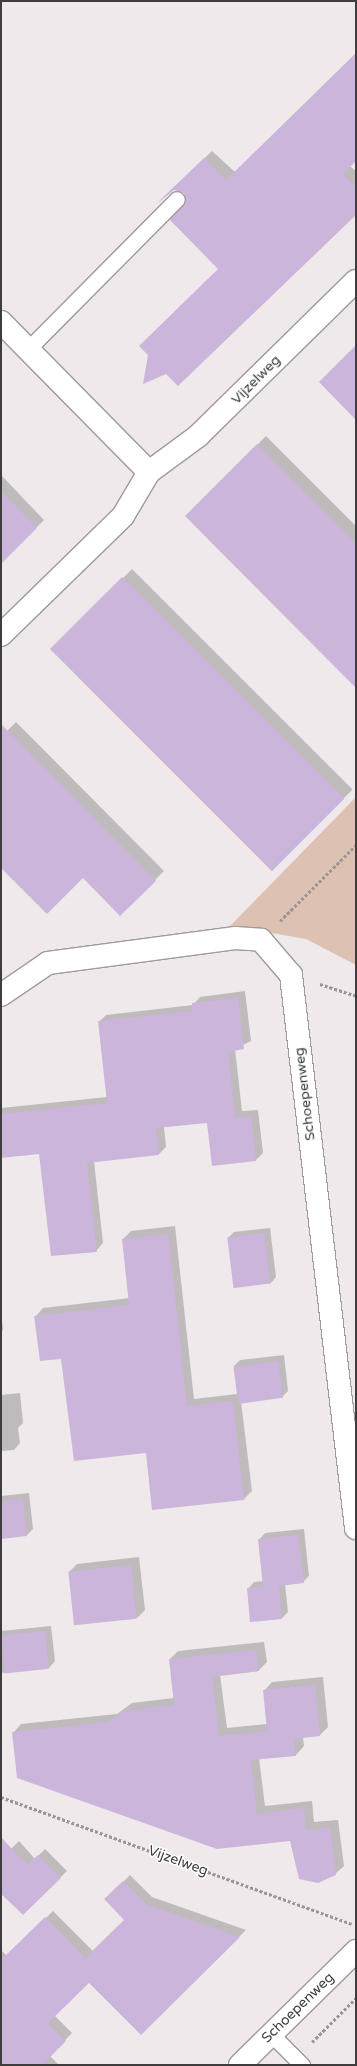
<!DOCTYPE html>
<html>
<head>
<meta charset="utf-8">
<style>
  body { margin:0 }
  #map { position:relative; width:357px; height:2066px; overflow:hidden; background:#efe9ec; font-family:"Varela Round",sans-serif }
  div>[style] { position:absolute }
  .green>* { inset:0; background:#ddc1b3 }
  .shadow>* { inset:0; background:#0003; transform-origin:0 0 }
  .building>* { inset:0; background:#ccb5da; transform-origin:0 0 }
  .path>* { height:2.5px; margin-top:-1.25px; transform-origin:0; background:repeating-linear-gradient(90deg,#9a9598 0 3px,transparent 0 5px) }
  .roads { filter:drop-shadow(1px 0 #9f9a9c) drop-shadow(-1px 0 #9f9a9c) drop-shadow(0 1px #9f9a9c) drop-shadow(0 -1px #9f9a9c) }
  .lane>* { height:15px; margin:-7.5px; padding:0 7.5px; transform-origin:7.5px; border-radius:7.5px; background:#fff }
  .street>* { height:22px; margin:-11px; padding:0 11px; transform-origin:11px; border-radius:11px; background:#fff }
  span { translate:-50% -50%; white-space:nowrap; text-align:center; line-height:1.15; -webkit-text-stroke:3px #fff; paint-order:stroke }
  .street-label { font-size:14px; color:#3e3c3d }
  .frame { position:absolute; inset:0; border:2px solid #3e3c3d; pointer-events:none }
</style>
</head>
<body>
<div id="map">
  <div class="green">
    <i style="clip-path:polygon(356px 797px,356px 965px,306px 939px,230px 926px)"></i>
  </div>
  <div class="shadow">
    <i style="clip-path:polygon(356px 54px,356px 160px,350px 166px,356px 171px,356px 214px,219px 269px,184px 192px,174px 189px,166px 195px,212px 151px,235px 172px)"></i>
    <i style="clip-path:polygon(266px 436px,356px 526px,356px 687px,186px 516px)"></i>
    <i style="clip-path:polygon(1px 475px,44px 520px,1px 563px)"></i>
    <i style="left:132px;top:569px;width:312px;height:113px;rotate:45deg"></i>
    <i style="clip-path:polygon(16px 722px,164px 871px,120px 915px,83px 877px,1px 866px,1px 737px)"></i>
    <i style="clip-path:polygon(245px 991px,251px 1041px,235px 1049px,242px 1111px,258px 1110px,263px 1153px,256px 1160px,208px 1122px,164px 1127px,166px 1147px,159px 1154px,94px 1161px,103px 1243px,96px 1251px,40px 1153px,1px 1157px,1px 1108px,107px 1097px,99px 1022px,106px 1015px,193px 1005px,200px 997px)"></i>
    <i style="clip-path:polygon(175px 1226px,194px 1399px,237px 1394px,234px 1366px,240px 1360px,284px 1355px,288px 1391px,282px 1397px,241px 1402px,252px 1491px,244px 1499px,147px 1452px,62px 1358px,36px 1316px,43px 1308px,130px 1298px,123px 1239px,131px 1231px)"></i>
    <i style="clip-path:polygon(270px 1228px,276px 1277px,270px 1284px,228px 1238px,234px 1232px)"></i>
    <i style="clip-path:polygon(1px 1311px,3px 1330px,1px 1332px)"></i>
    <i style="clip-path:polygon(20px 1393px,23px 1423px,18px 1428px,20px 1443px,14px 1450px,1px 1451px,1px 1395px)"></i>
    <i style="clip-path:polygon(29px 1493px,33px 1529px,27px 1535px,1px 1538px,1px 1496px)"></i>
    <i style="clip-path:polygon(304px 1529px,309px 1576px,303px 1582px,285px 1584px,288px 1612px,282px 1618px,248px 1589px,254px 1582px,264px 1581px,259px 1540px,265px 1533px)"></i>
    <i style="clip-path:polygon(139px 1557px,145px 1610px,137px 1618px,69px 1572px,77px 1564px)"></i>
    <i style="clip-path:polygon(51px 1626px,55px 1661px,49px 1668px,1px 1673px,1px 1631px)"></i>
    <i style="clip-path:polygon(264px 1642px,267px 1662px,258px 1671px,220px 1675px,227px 1728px,267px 1724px,264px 1691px,272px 1682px,323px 1677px,328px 1727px,320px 1735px,303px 1737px,304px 1746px,296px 1755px,259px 1758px,265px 1806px,312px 1801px,314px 1822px,338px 1820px,344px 1866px,335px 1874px,291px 1840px,13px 1733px,21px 1724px,117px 1714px,132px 1703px,174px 1698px,170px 1659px,178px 1651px)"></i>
    <i style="clip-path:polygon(19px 1841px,35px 1859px,45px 1849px,67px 1871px,23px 1914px,1px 1894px,1px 1859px)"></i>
    <i style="clip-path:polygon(130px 1875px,152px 1897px,246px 1930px,141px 2034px,89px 1981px,54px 2015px,72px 2033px,50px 2056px,59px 2065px,1px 2065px,1px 1950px,7px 1956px,53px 1911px,93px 1951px,126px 1920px,106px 1899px)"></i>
  </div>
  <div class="building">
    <i style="clip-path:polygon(356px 53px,356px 161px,343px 174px,356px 187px,356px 215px,178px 386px,166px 374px,143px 384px,148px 355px,139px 346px,218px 269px,169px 219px,186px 202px,184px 193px,174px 190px,155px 205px,204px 158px,226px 180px)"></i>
    <i style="clip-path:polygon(356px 345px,356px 420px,319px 382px)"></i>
    <i style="clip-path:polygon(257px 444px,356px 544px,356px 688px,185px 516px)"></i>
    <i style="clip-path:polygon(1px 491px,37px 528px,1px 564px)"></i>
    <i style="left:122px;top:577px;width:314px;height:102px;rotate:45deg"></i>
    <i style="clip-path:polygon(1px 724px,156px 881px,120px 916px,83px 878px,47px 914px,1px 868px)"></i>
    <i style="clip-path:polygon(238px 998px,244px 1049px,228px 1052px,235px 1118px,251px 1116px,256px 1161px,212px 1166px,207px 1123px,156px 1128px,159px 1155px,87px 1163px,97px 1252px,51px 1256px,39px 1154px,1px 1158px,1px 1114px,107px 1103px,98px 1021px,192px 1011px,192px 1003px)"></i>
    <i style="left:264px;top:1233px;width:51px;height:37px;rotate:83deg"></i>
    <i style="clip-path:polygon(168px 1234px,187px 1406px,233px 1401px,244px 1500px,152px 1510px,146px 1453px,74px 1461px,61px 1359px,40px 1361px,34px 1316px,129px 1305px,122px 1239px)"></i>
    <i style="left:278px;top:1361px;width:37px;height:45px;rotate:82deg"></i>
    <i style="clip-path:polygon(23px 1499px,27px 1536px,1px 1539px,1px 1501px)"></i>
    <i style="clip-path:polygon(298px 1535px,304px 1583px,279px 1586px,282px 1619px,250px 1622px,247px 1588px,263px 1587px,258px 1539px)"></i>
    <i style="left:131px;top:1565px;width:54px;height:63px;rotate:84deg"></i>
    <i style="left:45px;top:1631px;width:38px;height:44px;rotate:84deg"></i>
    <i style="clip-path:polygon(256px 1650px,259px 1671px,212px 1677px,219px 1736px,267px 1731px,263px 1690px,315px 1685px,320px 1736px,294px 1739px,296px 1756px,251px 1760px,257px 1814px,304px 1808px,306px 1830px,330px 1827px,336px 1875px,318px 1883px,299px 1879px,290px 1841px,217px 1849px,17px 1778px,12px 1732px,108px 1722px,123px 1711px,174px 1705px,169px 1659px)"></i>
    <i style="clip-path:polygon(1px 1837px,27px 1865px,38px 1855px,61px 1878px,23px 1915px,1px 1893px)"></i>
    <i style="clip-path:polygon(123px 1881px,145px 1904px,240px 1937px,141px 2035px,89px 1983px,48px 2023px,66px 2041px,42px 2065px,1px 2065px,1px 1960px,45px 1917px,85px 1958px,124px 1920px,104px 1899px)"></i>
  </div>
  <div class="path">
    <i style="left:280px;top:921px;width:107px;rotate:-45deg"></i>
    <i style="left:320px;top:984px;width:38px;rotate:18deg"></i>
    <i style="left:1px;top:1797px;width:373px;rotate:19.9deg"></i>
    <i style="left:312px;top:2042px;width:62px;rotate:-45deg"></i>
  </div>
  <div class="roads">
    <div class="lane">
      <i style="left:28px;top:349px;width:211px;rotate:-45.2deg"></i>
      <i style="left:271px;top:2034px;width:44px;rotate:45deg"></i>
    </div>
    <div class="street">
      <i style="left:1px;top:322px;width:211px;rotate:45.4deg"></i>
      <i style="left:1px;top:635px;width:170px;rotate:-44.3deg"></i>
      <i style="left:123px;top:516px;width:51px;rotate:-59.4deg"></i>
      <i style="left:149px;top:472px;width:61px;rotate:-36.3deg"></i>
      <i style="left:198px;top:436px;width:221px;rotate:-44.5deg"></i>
      <i style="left:1px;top:995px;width:57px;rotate:-34.2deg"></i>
      <i style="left:48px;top:963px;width:189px;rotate:-7.6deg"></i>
      <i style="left:235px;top:938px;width:26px;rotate:4deg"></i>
      <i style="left:261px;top:940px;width:46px;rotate:49.4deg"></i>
      <i style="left:291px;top:975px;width:557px;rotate:83.3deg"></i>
      <i style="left:240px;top:2065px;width:163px;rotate:-44.5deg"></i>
    </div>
  </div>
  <div class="street-label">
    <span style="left:256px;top:380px;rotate:-45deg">Vijzelweg</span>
    <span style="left:305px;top:1094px;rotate:-97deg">Schoepenweg</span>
    <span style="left:178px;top:1861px;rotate:20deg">Vijzelweg</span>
    <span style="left:298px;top:2008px;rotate:-44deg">Schoepenweg</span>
  </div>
  <div class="frame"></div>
</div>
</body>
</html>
